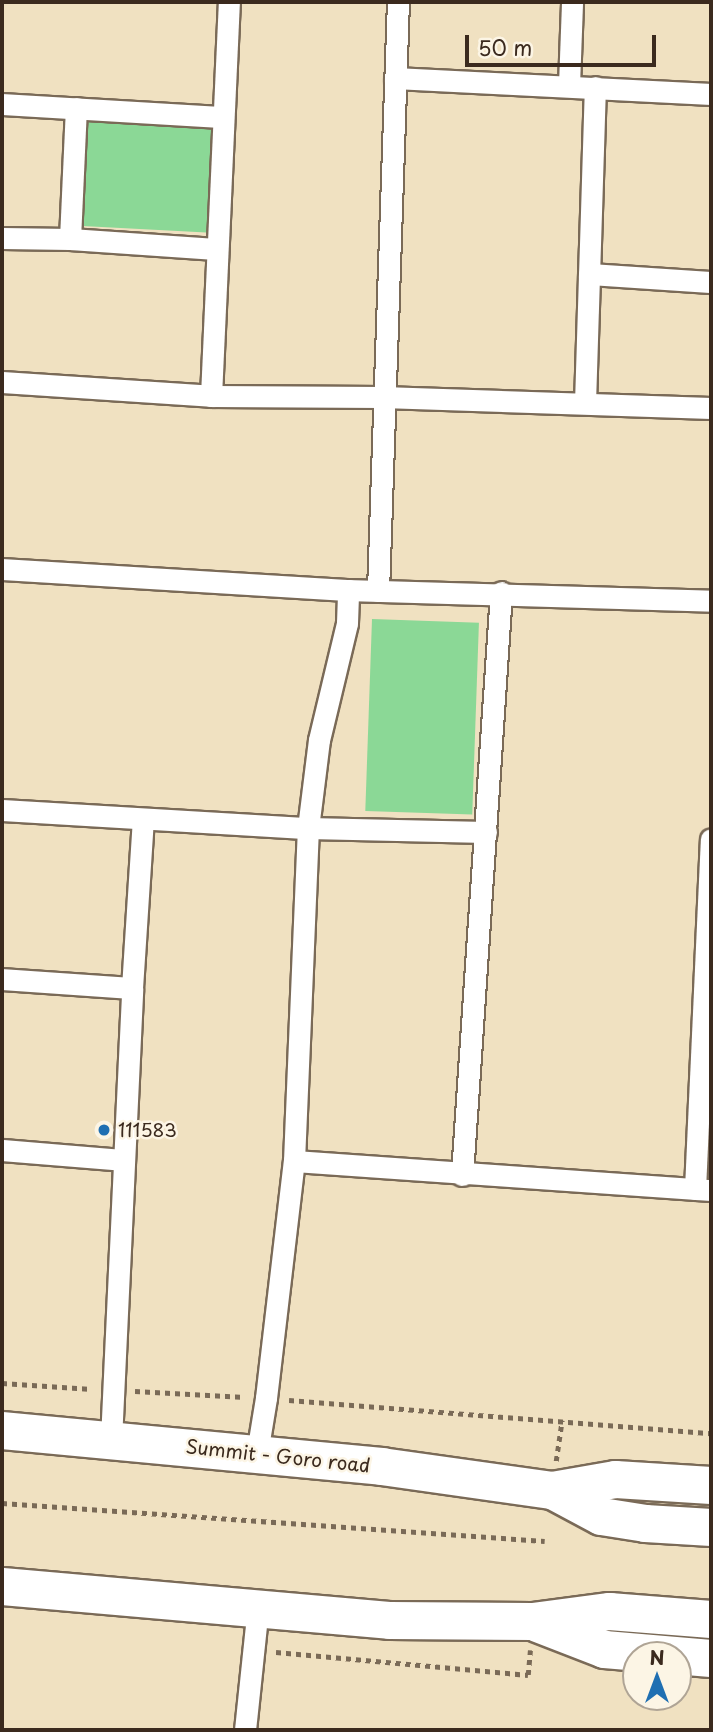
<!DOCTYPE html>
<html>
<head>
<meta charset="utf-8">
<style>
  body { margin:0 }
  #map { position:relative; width:713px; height:1732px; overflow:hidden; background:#f0e1c1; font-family:"Playpen Sans",sans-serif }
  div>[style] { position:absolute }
  .green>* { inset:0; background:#8bd896; transform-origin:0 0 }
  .path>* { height:4.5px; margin-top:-2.25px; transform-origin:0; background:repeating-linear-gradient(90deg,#7a6a57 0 5px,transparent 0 10px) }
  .roads { filter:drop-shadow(2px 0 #7a6a57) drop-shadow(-2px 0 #7a6a57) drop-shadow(0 2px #7a6a57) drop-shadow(0 -2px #7a6a57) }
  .minor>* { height:21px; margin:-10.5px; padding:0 10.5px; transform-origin:10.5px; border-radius:10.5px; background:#fff }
  .trunk>* { height:37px; margin:-18.5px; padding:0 18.5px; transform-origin:18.5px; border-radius:18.5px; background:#fff }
  .dots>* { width:19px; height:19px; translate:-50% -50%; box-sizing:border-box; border:4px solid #fcf5e5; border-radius:50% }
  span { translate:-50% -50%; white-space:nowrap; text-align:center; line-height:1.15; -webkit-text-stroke:5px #fcf5e5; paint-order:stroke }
  .poi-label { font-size:19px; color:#3b2a1e }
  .left { translate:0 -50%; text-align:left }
  .street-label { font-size:19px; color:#3b2a1e }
  .frame { position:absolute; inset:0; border:4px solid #3b2a1e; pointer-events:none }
  .north { position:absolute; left:622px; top:1641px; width:70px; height:70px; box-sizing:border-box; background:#fcf5e5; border:2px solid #afa495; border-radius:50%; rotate:0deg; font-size:19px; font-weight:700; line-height:28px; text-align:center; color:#3b2a1e }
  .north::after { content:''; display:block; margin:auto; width:24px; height:32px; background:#1f6fb2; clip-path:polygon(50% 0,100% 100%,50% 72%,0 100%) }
  .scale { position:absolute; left:465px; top:35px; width:191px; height:32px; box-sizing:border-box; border:4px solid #3b2a1e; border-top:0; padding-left:9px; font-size:21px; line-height:24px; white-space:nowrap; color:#3b2a1e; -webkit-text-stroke:5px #fcf5e5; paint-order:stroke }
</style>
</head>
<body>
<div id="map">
  <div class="green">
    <i style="left:84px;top:112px;width:133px;height:114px;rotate:3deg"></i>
    <i style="left:372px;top:619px;width:107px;height:192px;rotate:2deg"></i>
  </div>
  <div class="path">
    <i style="left:2px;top:1383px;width:90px;rotate:3.8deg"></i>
    <i style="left:135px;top:1391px;width:110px;rotate:3.1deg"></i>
    <i style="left:289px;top:1400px;width:423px;rotate:4.5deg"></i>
    <i style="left:556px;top:1461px;width:41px;rotate:-81.7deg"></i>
    <i style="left:2px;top:1503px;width:544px;rotate:4deg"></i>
    <i style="left:276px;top:1652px;width:253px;rotate:5.2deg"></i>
    <i style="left:528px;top:1675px;width:25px;rotate:-85deg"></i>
  </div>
  <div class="roads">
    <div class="minor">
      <i style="left:395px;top:78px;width:316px;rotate:2.9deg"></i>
      <i style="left:569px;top:85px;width:83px;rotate:-87.9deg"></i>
      <i style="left:2px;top:104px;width:221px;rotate:3.4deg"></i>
      <i style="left:2px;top:238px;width:68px;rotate:0.8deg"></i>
      <i style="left:70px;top:239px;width:146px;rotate:3.9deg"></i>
      <i style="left:70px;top:239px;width:131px;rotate:-87.4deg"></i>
      <i style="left:589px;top:274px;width:122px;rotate:3.8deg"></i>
      <i style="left:2px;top:382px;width:209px;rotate:3.8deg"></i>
      <i style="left:211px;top:396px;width:171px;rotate:0.3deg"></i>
      <i style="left:382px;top:397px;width:329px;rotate:1.9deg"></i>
      <i style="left:211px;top:396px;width:394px;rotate:-87.4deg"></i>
      <i style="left:585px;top:403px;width:316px;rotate:-88.2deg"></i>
      <i style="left:2px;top:569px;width:347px;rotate:3.5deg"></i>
      <i style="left:348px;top:590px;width:363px;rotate:1.7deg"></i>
      <i style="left:378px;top:591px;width:589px;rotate:-88.06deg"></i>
      <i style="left:2px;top:810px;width:307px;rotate:3.4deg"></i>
      <i style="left:308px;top:828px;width:178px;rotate:1.3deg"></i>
      <i style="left:2px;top:979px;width:130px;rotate:4deg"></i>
      <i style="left:2px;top:1150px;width:122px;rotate:4.7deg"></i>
      <i style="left:294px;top:1161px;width:418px;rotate:4deg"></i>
      <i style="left:462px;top:1175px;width:584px;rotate:-86.17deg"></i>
      <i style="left:695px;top:1189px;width:350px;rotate:-87.4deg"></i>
      <i style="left:111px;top:1440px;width:452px;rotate:-87.3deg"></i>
      <i style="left:132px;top:988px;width:169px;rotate:-86.3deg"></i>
      <i style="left:257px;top:1453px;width:56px;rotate:-80.7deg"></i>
      <i style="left:266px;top:1398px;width:239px;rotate:-83.3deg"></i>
      <i style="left:294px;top:1161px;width:333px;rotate:-87.6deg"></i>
      <i style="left:308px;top:828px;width:89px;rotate:-82.9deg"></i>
      <i style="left:319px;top:740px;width:120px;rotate:-76.5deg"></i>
      <i style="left:347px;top:623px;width:33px;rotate:-88deg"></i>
      <i style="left:245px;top:1730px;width:124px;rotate:-84deg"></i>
    </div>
    <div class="trunk">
      <i style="left:2px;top:1430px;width:381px;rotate:5.4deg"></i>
      <i style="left:381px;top:1466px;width:173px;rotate:8deg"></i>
      <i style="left:552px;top:1490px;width:64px;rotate:-9.9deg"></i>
      <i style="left:615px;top:1479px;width:96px;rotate:3.6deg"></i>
      <i style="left:552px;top:1490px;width:55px;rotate:28deg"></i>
      <i style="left:601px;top:1516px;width:45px;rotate:9deg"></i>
      <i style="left:645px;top:1523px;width:66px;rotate:3.5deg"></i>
      <i style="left:2px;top:1586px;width:388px;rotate:5deg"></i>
      <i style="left:389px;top:1620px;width:143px;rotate:0.4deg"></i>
      <i style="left:532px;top:1621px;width:78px;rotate:-7.4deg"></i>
      <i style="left:609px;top:1611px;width:102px;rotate:4.5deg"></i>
      <i style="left:537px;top:1623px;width:72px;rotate:21.2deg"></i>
      <i style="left:604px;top:1649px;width:107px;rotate:4.8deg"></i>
    </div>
  </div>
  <div class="dots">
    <i style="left:104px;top:1130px;background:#1f6fb2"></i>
  </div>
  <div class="poi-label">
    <span class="left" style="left:118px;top:1130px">111583</span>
  </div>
  <div class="street-label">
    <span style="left:278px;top:1456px;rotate:6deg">Summit - Goro road</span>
  </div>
  <div class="frame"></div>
  <div class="north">N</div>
  <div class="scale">50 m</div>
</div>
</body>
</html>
